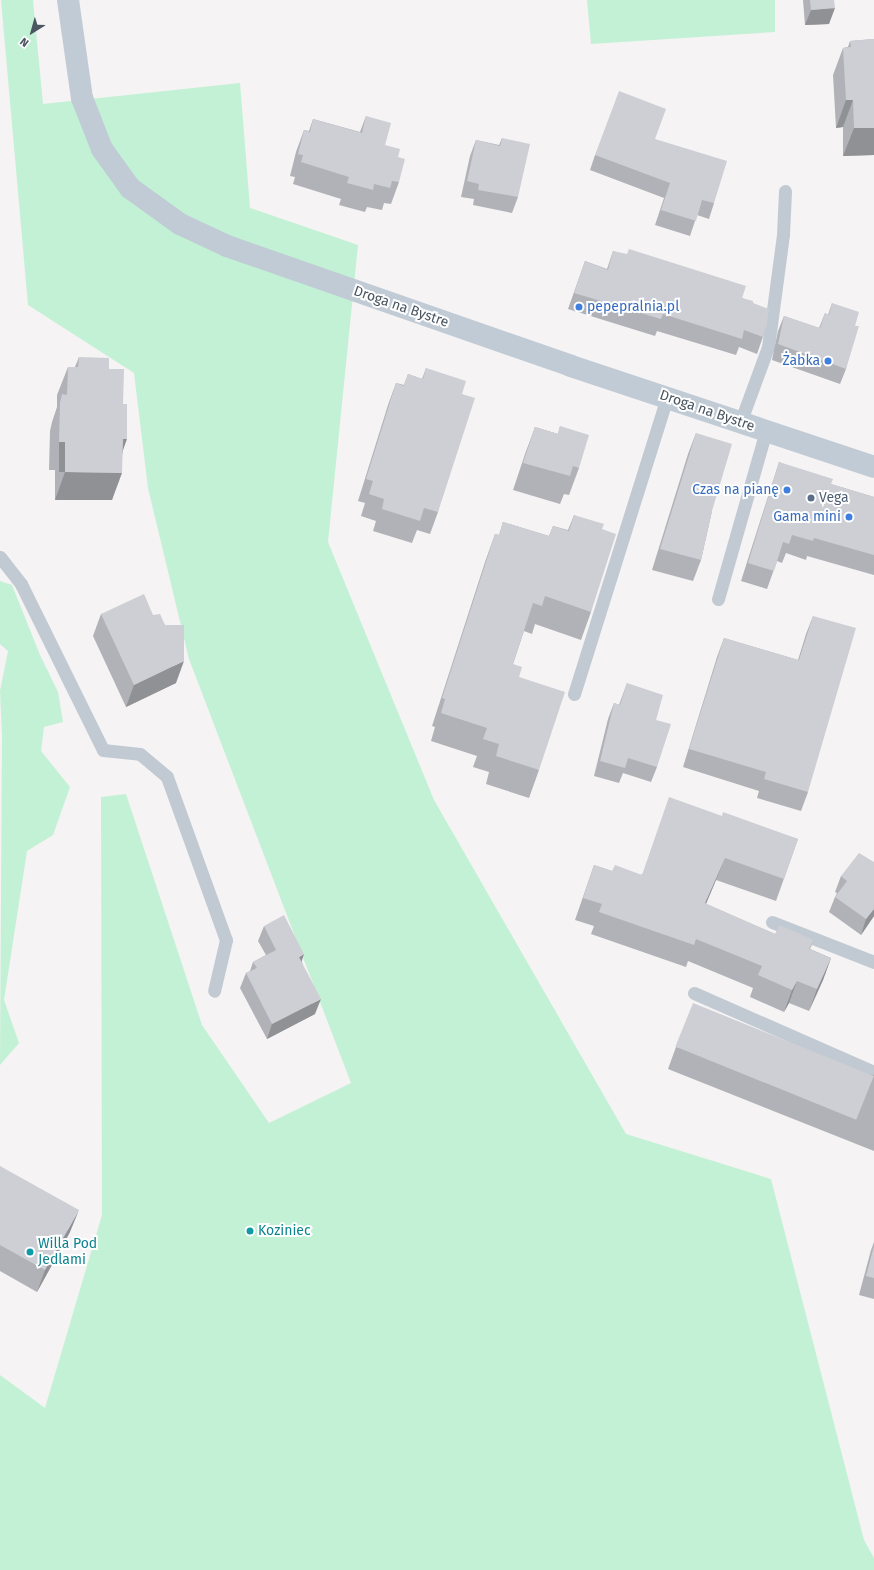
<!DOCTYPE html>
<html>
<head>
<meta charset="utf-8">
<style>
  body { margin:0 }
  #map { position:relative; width:874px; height:1570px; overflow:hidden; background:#f5f3f3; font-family:"Fira Sans",sans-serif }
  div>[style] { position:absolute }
  .green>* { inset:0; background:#c3f1d5 }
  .lane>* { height:13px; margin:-6.5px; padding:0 6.5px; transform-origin:6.5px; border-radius:6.5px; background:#c1cad2 }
  .secondary>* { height:22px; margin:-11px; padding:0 11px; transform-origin:11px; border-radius:11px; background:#c1cbd6 }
  .wall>* { inset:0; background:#b0b2b7 }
  .shaded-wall>* { inset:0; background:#909195; transform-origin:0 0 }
  .building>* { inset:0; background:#cdcfd5; transform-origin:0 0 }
  .dots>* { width:11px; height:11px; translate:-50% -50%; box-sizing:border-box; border:2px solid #fff; border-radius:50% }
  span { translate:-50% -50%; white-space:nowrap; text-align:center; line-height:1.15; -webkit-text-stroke:4px #fff; paint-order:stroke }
  .street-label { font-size:14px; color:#4a5661 }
  .shop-label { font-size:14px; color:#366cbe }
  .left { translate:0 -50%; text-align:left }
  .right { translate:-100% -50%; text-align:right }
  .service-label { font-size:14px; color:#4e5e75 }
  .culture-label { font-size:14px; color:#0d838f }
  .north { position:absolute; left:12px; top:12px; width:40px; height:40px; -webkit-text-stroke:3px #fff; paint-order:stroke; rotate:217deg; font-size:11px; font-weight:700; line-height:16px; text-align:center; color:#4a5661 }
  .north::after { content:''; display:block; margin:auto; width:14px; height:18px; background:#4a5661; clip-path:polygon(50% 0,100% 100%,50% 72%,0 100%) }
</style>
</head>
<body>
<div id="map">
  <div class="green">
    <i style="clip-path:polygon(1px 0,33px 0,43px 104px,240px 83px,250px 208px,358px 245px,328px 542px,434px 800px,626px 1134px,771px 1179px,864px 1540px,874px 1558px,874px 1570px,0 1570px,0 1375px,45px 1408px,102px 1215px,101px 797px,126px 794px,202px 1025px,269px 1123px,351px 1083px,189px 659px,148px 488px,134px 373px,28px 305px)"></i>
    <i style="clip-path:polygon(587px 0,775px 0,775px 32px,591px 44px)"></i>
    <i style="clip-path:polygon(0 581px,12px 585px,40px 655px,58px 692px,63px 722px,44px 727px,41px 751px,70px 787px,53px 835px,27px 851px,4px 1000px,19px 1043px,0 1065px,2px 736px,0 691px,8px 651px,0 644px)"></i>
  </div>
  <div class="lane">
    <i style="left:740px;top:423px;width:81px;rotate:-69.8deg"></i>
    <i style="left:768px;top:347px;width:114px;rotate:-82.4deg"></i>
    <i style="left:783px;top:234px;width:43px;rotate:-87.3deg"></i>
    <i style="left:0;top:557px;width:34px;rotate:52deg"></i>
    <i style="left:21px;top:584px;width:185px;rotate:63.7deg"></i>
    <i style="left:103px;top:750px;width:37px;rotate:6deg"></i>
    <i style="left:140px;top:754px;width:35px;rotate:40deg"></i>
    <i style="left:167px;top:777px;width:173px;rotate:70.1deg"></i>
    <i style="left:226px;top:940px;width:52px;rotate:103.2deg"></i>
    <i style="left:718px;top:599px;width:175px;rotate:-74.1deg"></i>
    <i style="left:574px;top:694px;width:310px;rotate:-72.6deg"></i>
    <i style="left:772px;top:922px;width:110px;rotate:21.4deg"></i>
    <i style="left:694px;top:993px;width:197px;rotate:23.7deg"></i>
  </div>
  <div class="secondary">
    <i style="left:68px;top:0;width:99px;rotate:81.9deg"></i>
    <i style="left:82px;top:98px;width:55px;rotate:68.6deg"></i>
    <i style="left:102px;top:149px;width:48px;rotate:54.3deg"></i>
    <i style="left:130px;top:188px;width:62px;rotate:35.8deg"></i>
    <i style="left:180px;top:224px;width:52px;rotate:25.1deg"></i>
    <i style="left:227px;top:246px;width:364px;rotate:19.2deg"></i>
    <i style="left:571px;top:366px;width:319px;rotate:18.4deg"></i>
  </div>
  <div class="wall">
    <i style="clip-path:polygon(803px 0,834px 0,829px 24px,805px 25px)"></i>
    <i style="clip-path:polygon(874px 39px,874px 155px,843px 156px,843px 127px,836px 128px,833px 75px,843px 48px,848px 47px,850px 41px)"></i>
    <i style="clip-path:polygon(366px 116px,385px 145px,398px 157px,399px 182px,391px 204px,384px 203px,382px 210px,367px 207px,365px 212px,339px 205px,341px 199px,293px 184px,295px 177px,290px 176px,296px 152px,304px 130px,309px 131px,313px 119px,360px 132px)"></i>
    <i style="clip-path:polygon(502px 138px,518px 197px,512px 213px,473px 205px,474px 199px,461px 197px,470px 156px,476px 140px,499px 145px)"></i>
    <i style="clip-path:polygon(655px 139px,714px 203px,709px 219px,697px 215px,690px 236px,655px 225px,664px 198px,590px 170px,595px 155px)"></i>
    <i style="clip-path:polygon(613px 251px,742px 298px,753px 303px,766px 328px,757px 354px,739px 347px,736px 355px,657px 331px,655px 336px,568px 309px,585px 261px,607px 269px)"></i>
    <i style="clip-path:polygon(832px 303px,855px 326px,846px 369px,840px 384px,772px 360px,778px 331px,784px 316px,819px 328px,825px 313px,828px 315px)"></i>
    <i style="clip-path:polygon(79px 357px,109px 369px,123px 451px,112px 500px,55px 500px,55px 470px,49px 470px,50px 431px,52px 422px,57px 407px,57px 395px,68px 367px,75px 367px)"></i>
    <i style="clip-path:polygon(426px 368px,462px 394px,438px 512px,430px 534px,417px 530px,412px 543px,373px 531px,376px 521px,361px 516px,365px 503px,358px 501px,388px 405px,396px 383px,404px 385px,408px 374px,422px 379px)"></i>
    <i style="clip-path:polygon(560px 426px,579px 468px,569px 495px,564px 494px,560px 504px,513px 490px,525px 454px,535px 427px,558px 434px)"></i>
    <i style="clip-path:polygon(696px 433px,712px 511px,701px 560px,693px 581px,652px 570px,688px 454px)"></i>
    <i style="clip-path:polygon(779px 462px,831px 484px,874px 497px,874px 575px,807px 556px,806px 560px,786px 553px,782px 563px,777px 561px,767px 589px,741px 581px,773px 481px)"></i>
    <i style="clip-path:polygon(574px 515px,602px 529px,591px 612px,581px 640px,535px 624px,532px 634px,524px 631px,513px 664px,519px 677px,539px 770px,529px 798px,486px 784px,489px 772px,473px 767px,477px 756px,431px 741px,435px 727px,432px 726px,485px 562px,495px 534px,499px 535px,503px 522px,549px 536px,553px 526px,568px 530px)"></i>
    <i style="clip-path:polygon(101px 614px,153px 615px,165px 625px,176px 683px,126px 707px,93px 636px)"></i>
    <i style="clip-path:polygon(813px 616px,808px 792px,801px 811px,757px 798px,759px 791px,683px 767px,717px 657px,724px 638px,798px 660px,806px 634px)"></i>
    <i style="clip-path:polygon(627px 683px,656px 720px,657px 767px,651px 782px,623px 773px,619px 783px,594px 776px,608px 719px,614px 703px,619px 705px)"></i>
    <i style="clip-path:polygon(722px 816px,798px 839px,776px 901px,716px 880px,706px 904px,775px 934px,814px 940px,810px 949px,831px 958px,823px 980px,809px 1011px,789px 1003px,784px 1012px,750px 997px,753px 988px,688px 961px,686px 967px,591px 934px,594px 926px,575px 920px,594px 865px,612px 871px,641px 875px)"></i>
    <i style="clip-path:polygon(874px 862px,874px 916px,861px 935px,829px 912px,835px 897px,837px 893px,835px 892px,841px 876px)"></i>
    <i style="clip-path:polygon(264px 926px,302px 962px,315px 1014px,267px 1039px,240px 988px,246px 973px,250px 971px,253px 962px,266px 955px,258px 941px)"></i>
    <i style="clip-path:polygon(676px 1047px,874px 1075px,874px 1151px,668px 1069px)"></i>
    <i style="clip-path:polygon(0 1166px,70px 1232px,37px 1292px,0 1271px)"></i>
    <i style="clip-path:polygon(874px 1242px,874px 1299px,859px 1295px,871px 1250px)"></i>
  </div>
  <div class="shaded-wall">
    <i style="clip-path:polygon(835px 8px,829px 24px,805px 25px,811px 10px)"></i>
    <i style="clip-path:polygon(846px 100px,853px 100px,843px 127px,836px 128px)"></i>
    <i style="clip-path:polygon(854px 128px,874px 128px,874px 155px,843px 156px)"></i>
    <i style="clip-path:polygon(123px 439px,127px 439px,117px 467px)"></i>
    <i style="left:59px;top:442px;width:6px;height:30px"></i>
    <i style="clip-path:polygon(65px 472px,122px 473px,112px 500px,55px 500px)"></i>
    <i style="clip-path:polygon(184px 661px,176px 683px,126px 707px,134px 685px)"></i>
    <i style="clip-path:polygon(725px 858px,716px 880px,697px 925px,705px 903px)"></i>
    <i style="clip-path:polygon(874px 909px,874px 916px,861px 935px,866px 919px)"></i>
    <i style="clip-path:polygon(304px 954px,299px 970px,299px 957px)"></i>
    <i style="clip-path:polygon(831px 958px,823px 980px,809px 1011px,817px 989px)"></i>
    <i style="clip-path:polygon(797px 981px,789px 1003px,784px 1012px,792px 990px)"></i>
    <i style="clip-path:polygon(321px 999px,315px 1014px,267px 1039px,272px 1024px)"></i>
    <i style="clip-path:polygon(79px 1210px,70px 1232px,37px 1292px,45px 1270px)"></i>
  </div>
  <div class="building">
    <i style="clip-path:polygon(810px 0,834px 0,835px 8px,811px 10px)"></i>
    <i style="clip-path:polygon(874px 39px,874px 128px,854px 128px,853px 100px,846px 100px,843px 48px,851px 47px,850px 41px)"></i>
    <i style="clip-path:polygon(619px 91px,666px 109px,655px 139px,727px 161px,714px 203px,702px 200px,696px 221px,661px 210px,670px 183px,595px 155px)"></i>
    <i style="clip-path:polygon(366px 116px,391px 123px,385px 145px,400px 149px,398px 157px,405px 159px,399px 182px,392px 181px,390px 188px,374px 184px,373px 190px,347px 183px,349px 177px,301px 162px,303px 155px,298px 154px,304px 130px,310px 132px,313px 119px,362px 133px)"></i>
    <i style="clip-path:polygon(502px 138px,530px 144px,518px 197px,478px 190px,479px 184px,467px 181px,476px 140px,500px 146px)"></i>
    <i style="clip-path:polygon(629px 249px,746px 286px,742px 298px,753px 301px,753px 303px,769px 309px,766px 328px,763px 337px,744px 330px,742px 339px,663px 314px,661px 319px,574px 293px,585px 261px,608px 270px,613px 251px,627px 254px)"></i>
    <i style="clip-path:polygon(832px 303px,859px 312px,855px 326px,859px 326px,846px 369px,778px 344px,784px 316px,820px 328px,825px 313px,829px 315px)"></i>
    <i style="clip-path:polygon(79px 357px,109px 358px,109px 369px,124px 369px,123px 404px,127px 404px,127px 439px,123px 439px,122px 473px,65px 472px,65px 442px,59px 442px,60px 403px,62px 394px,67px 395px,68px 367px,78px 367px)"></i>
    <i style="clip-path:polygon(426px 368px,466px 381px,462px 394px,475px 398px,438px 512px,424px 508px,420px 521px,382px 509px,384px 499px,369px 494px,373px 481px,366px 479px,396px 383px,404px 386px,408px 374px,423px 379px)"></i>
    <i style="clip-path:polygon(560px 426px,589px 435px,579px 468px,573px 466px,570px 476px,523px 463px,535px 427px,558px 434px)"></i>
    <i style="clip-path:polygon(696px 433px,732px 444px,712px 511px,701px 560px,660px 549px)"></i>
    <i style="clip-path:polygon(779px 462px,833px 479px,831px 484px,874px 497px,874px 555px,814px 538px,813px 541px,792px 535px,789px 544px,783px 542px,774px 571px,748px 563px)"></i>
    <i style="clip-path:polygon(574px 515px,604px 524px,602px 529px,616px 534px,591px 612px,545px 596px,542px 606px,533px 603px,513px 664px,522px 667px,519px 677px,565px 692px,539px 770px,496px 756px,499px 744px,483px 739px,487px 728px,441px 713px,445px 699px,442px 698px,495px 534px,499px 535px,503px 522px,549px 536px,553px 526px,569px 531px)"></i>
    <i style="clip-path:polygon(144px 594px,153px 615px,160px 614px,165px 625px,184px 625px,184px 661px,134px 685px,101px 614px)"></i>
    <i style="clip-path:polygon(813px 616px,856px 628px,808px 792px,764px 779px,766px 772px,689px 749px,724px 638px,799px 660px)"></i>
    <i style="clip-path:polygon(627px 683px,663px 695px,656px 720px,671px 724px,657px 767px,628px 758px,625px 768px,600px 761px,614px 703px,620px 705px)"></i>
    <i style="clip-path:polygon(669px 797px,722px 816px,723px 812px,798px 839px,784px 879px,725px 858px,705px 903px,775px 934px,779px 925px,814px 940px,809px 949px,831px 958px,817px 989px,797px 981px,792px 990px,758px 975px,762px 966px,696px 939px,694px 945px,599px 912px,602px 904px,583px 898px,594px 865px,612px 871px,615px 865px,642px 875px)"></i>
    <i style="clip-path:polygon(859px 853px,874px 862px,874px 909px,866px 919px,835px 897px,847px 881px,841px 876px)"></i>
    <i style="clip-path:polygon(284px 915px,304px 954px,299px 957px,321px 999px,272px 1024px,246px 973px,257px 968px,253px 962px,276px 950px,264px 926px)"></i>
    <i style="left:693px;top:1003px;width:195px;height:47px;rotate:22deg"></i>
    <i style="clip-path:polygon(0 1166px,79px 1210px,45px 1270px,0 1245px)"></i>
    <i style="clip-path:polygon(874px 1246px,874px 1278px,866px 1276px)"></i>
  </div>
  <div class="dots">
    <i style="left:579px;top:307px;background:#3f7fe0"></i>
    <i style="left:828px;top:361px;background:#3f7fe0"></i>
    <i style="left:787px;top:490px;background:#3f7fe0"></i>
    <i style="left:811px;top:498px;background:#5c6f8a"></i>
    <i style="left:849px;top:517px;background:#3f7fe0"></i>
    <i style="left:250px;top:1231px;background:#0f9aa8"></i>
    <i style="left:30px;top:1252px;background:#0f9aa8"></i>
  </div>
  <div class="street-label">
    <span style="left:401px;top:307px;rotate:19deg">Droga na Bystre</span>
    <span style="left:707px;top:411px;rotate:19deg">Droga na Bystre</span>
  </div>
  <div class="shop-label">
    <span class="left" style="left:587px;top:307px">pepepralnia.pl</span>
    <span class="right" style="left:820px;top:361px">Żabka</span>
    <span class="right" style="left:779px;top:490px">Czas na pianę</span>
    <span class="right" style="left:841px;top:517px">Gama mini</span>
  </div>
  <div class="service-label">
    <span class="left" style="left:819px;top:498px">Vega</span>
  </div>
  <div class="culture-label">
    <span class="left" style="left:258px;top:1231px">Koziniec</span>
    <span class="left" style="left:38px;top:1252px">Willa Pod<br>Jedlami</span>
  </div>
  <div class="north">N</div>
</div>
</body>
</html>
